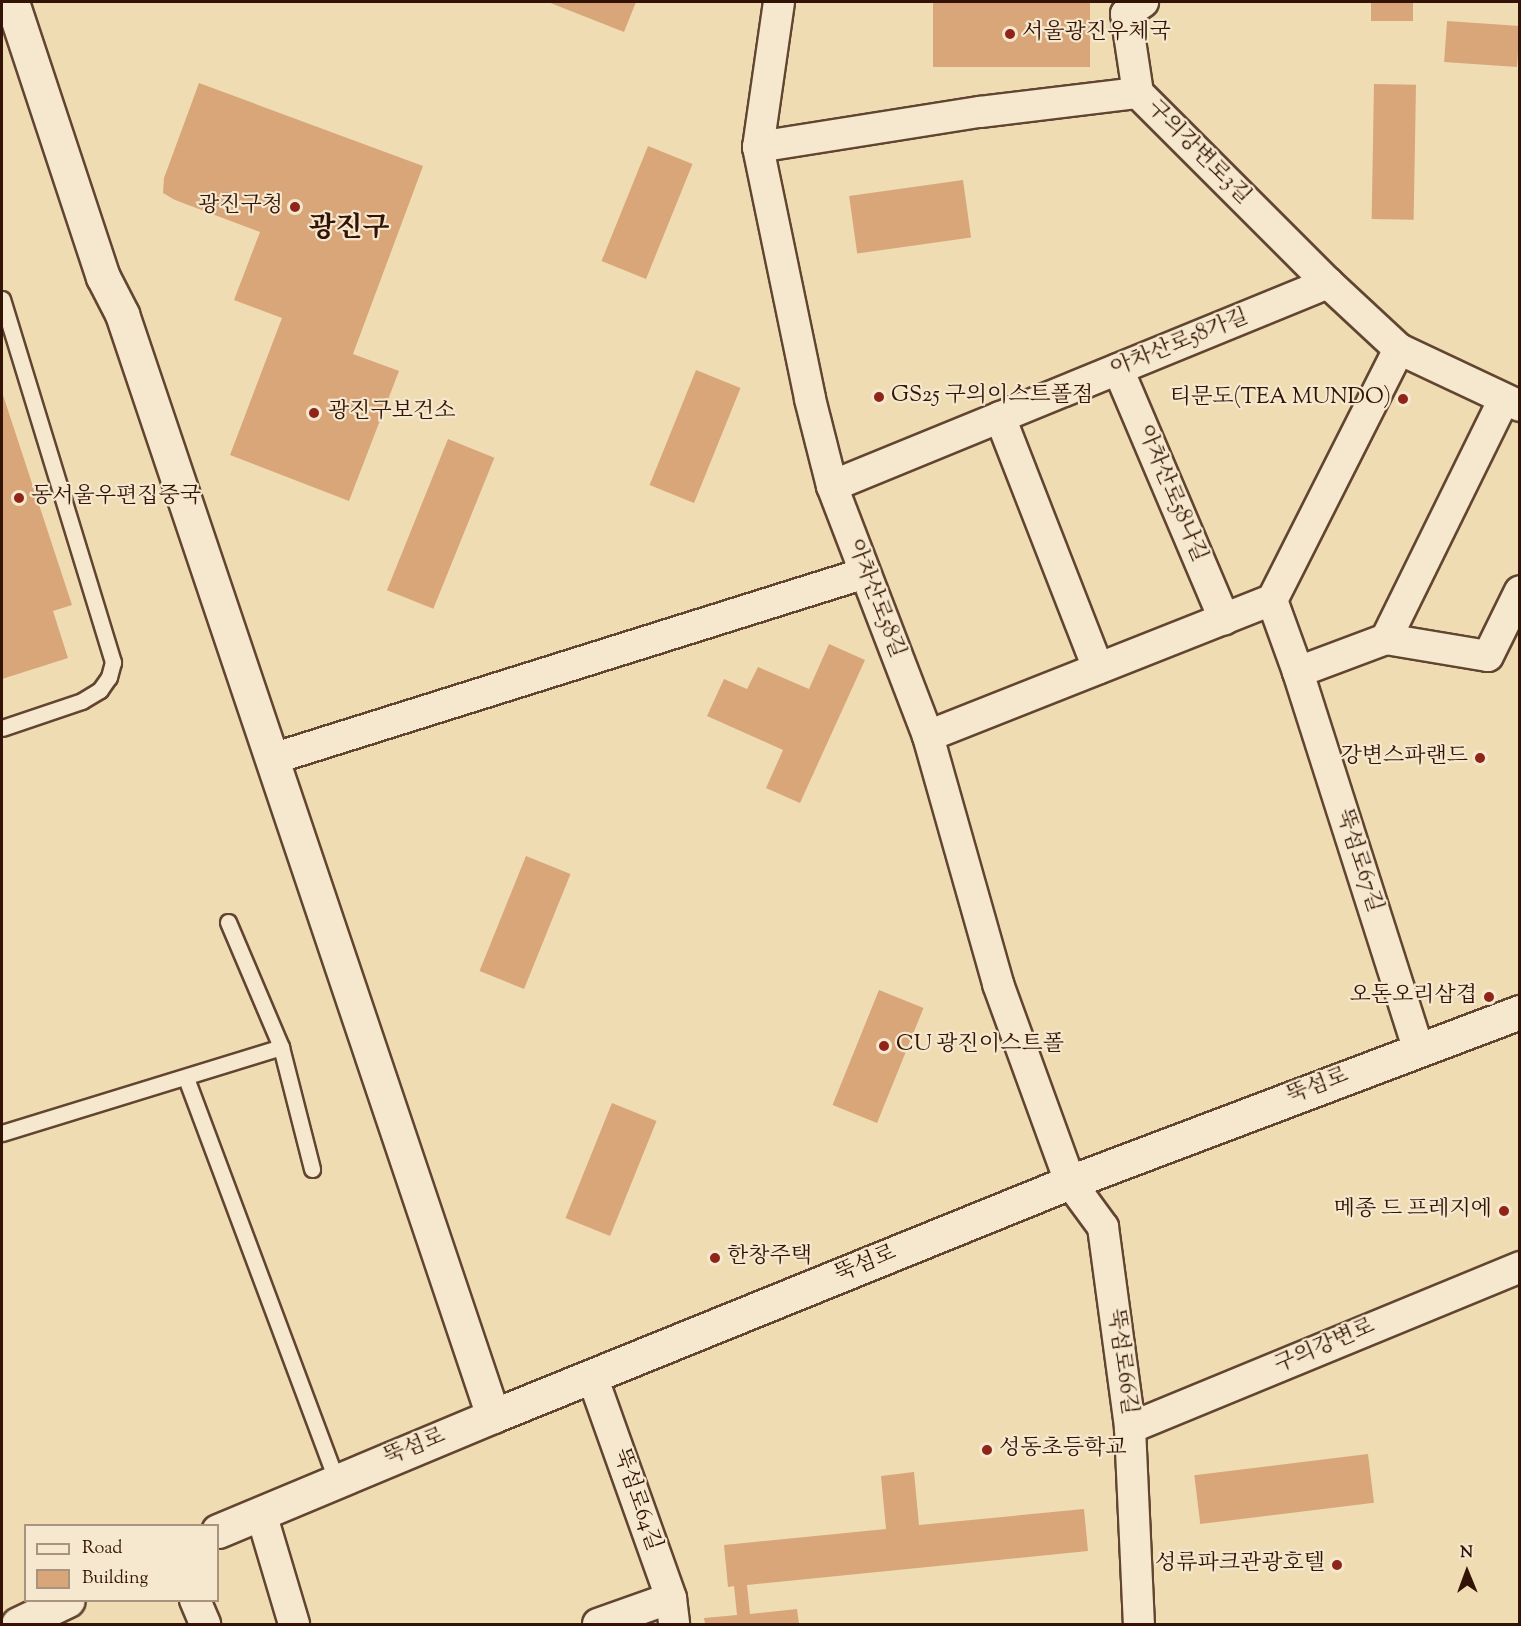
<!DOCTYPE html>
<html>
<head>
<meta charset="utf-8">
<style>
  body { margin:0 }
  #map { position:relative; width:1521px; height:1626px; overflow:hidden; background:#efdcb3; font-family:"Sorts Mill Goudy","Noto Serif KR",serif }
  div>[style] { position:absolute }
  .building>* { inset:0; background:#d9a67a; transform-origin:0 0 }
  .roads { filter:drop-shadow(2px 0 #624531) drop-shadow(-2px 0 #624531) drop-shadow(0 2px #624531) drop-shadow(0 -2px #624531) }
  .lane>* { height:15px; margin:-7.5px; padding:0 7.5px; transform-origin:7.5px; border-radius:7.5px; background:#f5e8ce }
  .street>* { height:30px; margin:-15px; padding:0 15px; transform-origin:15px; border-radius:15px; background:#f5e8ce }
  .secondary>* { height:33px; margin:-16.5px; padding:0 16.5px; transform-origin:16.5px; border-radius:16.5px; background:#f5e8ce }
  .dots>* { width:16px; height:16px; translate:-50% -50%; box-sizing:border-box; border:3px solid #f5e8ce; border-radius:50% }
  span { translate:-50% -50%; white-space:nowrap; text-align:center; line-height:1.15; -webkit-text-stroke:4.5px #f5e8ce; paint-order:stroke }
  .poi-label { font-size:22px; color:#331306 }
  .left { translate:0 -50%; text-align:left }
  .right { translate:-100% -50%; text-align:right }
  .street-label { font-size:22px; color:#331306 }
  .district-label { font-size:28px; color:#331306; font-weight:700 }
  .frame { position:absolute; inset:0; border:3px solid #331306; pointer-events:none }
  .legend { position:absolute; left:24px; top:1524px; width:195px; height:78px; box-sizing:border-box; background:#f5e8ce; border:2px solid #a7937e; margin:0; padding:8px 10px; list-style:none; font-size:18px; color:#331306 }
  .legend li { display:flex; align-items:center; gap:12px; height:30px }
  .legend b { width:30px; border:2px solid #a7937e }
  .north { position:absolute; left:1437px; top:1542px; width:60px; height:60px; -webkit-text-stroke:4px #f5e8ce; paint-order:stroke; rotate:359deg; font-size:16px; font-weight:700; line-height:24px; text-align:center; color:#331306 }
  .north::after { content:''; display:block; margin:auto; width:21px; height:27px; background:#331306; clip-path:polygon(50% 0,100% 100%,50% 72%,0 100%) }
</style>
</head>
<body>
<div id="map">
  <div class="building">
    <i style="clip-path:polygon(548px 2px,636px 2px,624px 32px)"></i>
    <i style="left:933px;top:2px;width:157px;height:65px"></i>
    <i style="left:1371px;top:2px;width:42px;height:19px"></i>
    <i style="left:1447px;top:21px;width:73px;height:41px;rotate:4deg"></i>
    <i style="clip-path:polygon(199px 83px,423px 166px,353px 354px,399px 371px,349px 501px,230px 455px,282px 318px,234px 300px,260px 232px,175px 200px,163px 193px,164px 178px)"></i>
    <i style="left:1374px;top:84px;width:42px;height:135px;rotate:1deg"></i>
    <i style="left:648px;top:146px;width:48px;height:124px;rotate:22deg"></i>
    <i style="left:963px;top:180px;width:58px;height:115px;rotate:82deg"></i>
    <i style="left:696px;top:370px;width:48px;height:124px;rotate:22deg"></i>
    <i style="clip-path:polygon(2px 392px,72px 605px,53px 611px,68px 658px,2px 679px)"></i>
    <i style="left:448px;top:439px;width:50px;height:163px;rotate:22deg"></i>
    <i style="clip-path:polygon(829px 644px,865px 660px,800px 803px,766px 788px,783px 750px,707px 716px,724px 679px,747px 689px,758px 667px,809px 689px)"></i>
    <i style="left:526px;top:856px;width:48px;height:124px;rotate:22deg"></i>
    <i style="left:879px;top:990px;width:48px;height:124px;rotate:22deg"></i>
    <i style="left:612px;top:1103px;width:48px;height:124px;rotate:22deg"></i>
    <i style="left:1368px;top:1454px;width:49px;height:175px;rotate:83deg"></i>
    <i style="clip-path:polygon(914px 1472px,919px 1525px,1084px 1509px,1088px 1551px,747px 1585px,750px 1614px,797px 1609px,799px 1624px,705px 1624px,704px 1618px,737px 1615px,734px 1586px,728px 1587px,724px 1545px,886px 1529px,881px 1476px)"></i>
  </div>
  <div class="roads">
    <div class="lane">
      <i style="left:2px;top:299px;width:380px;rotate:73deg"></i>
      <i style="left:113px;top:662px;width:16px;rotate:105deg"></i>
      <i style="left:109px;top:677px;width:16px;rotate:125deg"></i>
      <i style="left:100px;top:690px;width:21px;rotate:149deg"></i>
      <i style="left:82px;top:701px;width:84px;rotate:161.4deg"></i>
      <i style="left:228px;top:922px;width:136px;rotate:67deg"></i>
      <i style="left:281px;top:1047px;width:126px;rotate:75.7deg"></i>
      <i style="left:186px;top:1078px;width:429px;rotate:69.5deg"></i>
      <i style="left:2px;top:1133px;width:292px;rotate:-17.1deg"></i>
    </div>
    <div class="street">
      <i style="left:779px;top:2px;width:147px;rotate:98.2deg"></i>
      <i style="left:758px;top:147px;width:257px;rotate:78.3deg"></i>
      <i style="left:810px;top:399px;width:90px;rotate:75.8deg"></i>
      <i style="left:832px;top:486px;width:268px;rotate:69deg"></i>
      <i style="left:928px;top:736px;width:258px;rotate:74.2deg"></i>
      <i style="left:998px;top:984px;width:211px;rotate:70deg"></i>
      <i style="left:1070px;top:1182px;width:56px;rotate:53.7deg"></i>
      <i style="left:1103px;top:1227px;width:203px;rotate:82.3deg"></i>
      <i style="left:1130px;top:1428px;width:196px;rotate:87.4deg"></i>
      <i style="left:1138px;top:93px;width:80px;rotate:-98.6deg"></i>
      <i style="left:1126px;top:14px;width:21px;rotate:-35deg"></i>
      <i style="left:758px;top:147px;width:225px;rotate:-9deg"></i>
      <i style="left:980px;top:112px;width:159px;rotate:-6.9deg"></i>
      <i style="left:1138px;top:93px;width:269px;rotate:45deg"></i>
      <i style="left:1328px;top:283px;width:97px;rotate:42.9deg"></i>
      <i style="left:1399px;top:349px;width:134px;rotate:25.2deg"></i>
      <i style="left:1399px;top:349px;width:281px;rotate:116.8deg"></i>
      <i style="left:1272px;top:600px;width:77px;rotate:70.1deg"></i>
      <i style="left:1298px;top:672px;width:396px;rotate:72.3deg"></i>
      <i style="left:1118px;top:369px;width:272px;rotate:67deg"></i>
      <i style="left:1000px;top:417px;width:270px;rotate:68.7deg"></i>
      <i style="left:832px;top:486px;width:536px;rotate:-22.26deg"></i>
      <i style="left:1386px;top:639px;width:267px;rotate:-63.8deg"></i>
      <i style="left:1298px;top:672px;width:94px;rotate:-20.6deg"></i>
      <i style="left:1386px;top:639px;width:103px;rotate:9.5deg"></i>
      <i style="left:1488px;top:656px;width:72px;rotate:-63.8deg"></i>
      <i style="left:928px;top:736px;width:370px;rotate:-21.6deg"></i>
      <i style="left:272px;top:759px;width:621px;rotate:-17.41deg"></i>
      <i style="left:592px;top:1376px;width:236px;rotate:70.4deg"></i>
      <i style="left:671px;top:1598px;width:26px;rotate:83deg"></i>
      <i style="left:1130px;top:1428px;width:422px;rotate:-22.4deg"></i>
      <i style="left:261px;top:1513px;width:116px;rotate:73.4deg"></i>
      <i style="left:195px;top:1600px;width:26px;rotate:67deg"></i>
      <i style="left:598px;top:1624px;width:77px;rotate:-19.6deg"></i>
    </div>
    <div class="secondary">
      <i style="left:12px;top:2px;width:290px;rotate:71.7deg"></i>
      <i style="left:103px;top:277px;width:42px;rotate:62.8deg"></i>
      <i style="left:122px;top:314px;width:1163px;rotate:71.39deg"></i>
      <i style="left:218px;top:1531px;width:298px;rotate:-22.7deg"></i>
      <i style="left:493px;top:1416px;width:623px;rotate:-22.07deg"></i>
      <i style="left:1070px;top:1182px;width:481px;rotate:-20.7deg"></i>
      <i style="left:18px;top:1624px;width:55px;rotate:-25.6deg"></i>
    </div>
  </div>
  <div class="dots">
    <i style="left:1010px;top:34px;background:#8f2418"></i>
    <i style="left:295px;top:207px;background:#8f2418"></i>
    <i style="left:879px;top:397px;background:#8f2418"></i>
    <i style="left:1403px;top:399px;background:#8f2418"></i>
    <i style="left:314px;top:413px;background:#8f2418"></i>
    <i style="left:19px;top:498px;background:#8f2418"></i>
    <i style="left:1480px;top:758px;background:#8f2418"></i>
    <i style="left:1489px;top:997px;background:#8f2418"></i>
    <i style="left:884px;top:1046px;background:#8f2418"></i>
    <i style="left:1504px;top:1211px;background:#8f2418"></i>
    <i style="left:715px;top:1258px;background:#8f2418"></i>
    <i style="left:987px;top:1450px;background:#8f2418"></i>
    <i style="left:1337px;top:1565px;background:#8f2418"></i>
  </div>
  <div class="poi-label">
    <span class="left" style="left:1022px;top:34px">서울광진우체국</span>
    <span class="right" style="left:283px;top:207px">광진구청</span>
    <span class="left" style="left:891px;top:397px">GS25 구의이스트폴점</span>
    <span class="right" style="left:1391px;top:399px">티문도(TEA MUNDO)</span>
    <span class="left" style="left:328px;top:413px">광진구보건소</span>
    <span class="left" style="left:31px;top:498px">동서울우편집중국</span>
    <span class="right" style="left:1468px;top:758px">강변스파랜드</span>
    <span class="right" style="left:1477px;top:997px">오돈오리삼겹</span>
    <span class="left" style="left:896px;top:1046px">CU 광진이스트폴</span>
    <span class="right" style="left:1492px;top:1211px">메종 드 프레지에</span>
    <span class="left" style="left:727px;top:1258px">한창주택</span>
    <span class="left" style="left:999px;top:1450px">성동초등학교</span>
    <span class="right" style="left:1325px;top:1565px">성류파크관광호텔</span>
  </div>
  <div class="street-label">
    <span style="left:1198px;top:153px;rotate:45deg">구의강변로3길</span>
    <span style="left:1180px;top:344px;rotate:-22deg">아차산로58가길</span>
    <span style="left:1171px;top:494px;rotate:67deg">아차산로58나길</span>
    <span style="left:875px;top:599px;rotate:69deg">아차산로58길</span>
    <span style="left:1358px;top:861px;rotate:72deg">뚝섬로67길</span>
    <span style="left:1318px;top:1087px;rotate:-21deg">뚝섬로</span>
    <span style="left:866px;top:1265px;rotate:-22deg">뚝섬로</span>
    <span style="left:1325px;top:1347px;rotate:-23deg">구의강변로</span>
    <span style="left:1121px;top:1362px;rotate:82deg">뚝섬로66길</span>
    <span style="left:415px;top:1448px;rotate:-22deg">뚝섬로</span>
    <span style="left:636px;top:1500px;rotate:71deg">뚝섬로64길</span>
  </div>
  <div class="district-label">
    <span style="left:349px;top:229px">광진구</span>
  </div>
  <div class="frame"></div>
  <ul class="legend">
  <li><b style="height:8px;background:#f5e8ce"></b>Road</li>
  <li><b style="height:16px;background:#d9a67a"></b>Building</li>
  </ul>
  <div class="north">N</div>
</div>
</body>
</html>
